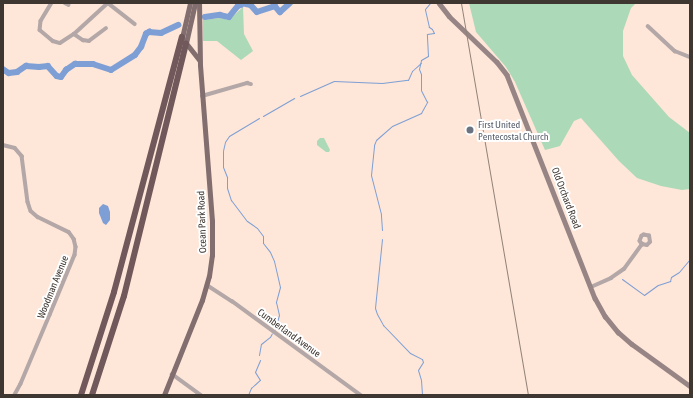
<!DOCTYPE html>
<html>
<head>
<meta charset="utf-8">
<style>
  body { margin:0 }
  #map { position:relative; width:693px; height:398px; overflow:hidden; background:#fee6d8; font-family:"Asap Condensed",sans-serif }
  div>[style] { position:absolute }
  .green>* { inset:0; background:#acd9b8 }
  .water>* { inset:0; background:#7d9fd5 }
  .stream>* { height:1px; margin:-0.5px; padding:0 0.5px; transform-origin:0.5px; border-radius:0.5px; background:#7d9fd5 }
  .river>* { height:5.5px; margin:-2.75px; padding:0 2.75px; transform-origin:2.75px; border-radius:2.75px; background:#7d9fd5 }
  .street>* { height:3.5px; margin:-1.75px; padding:0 1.75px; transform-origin:1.75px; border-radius:1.75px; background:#b3a7a7 }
  .secondary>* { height:4.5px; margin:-2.25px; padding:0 2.25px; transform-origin:2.25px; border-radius:2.25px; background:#978586 }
  .primary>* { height:5px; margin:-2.5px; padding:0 2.5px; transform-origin:2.5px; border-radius:2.5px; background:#826d6f }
  .highway>* { height:6px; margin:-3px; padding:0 3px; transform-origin:3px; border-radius:3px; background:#71595b }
  .rail>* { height:1px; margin:-0.5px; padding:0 0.5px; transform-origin:0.5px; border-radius:0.5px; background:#918278 }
  .dots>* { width:11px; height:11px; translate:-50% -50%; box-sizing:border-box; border:2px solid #fff; border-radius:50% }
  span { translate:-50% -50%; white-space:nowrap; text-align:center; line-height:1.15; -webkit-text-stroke:4px #fff; paint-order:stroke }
  .worship-label { font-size:10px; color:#5b616d }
  .left { translate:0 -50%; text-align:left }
  .street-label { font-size:10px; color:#3e3630 }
  .frame { position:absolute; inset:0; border:4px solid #3e3630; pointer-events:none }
</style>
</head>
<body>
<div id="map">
  <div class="green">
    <i style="clip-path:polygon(469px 3px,636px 3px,631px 8px,623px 31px,623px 56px,632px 75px,669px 117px,690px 133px,690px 189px,682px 190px,661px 186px,637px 178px,619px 161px,581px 118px,574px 121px,560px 146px,545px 150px,515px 82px,506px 67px,476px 32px)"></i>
    <i style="clip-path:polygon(243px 7px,244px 34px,253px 51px,241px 60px,217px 41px,203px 41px,203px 20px,220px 18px,229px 20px)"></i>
    <i style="clip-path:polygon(320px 138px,324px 138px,330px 150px,329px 152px,326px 152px,317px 145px,317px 141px)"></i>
  </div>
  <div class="water">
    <i style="clip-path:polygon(103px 204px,108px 206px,110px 212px,110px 220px,106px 225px,103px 223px,99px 213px,99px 208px)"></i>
  </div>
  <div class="stream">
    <i style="left:300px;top:96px;width:37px;rotate:-24deg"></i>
    <i style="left:334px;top:81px;width:48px;rotate:2.4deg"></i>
    <i style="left:382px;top:83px;width:26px;rotate:-7deg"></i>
    <i style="left:408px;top:80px;width:10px;rotate:-66deg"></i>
    <i style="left:412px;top:71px;width:12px;rotate:-42deg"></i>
    <i style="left:263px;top:116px;width:36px;rotate:-30deg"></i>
    <i style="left:259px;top:118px;width:35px;rotate:149deg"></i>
    <i style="left:229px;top:136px;width:7px;rotate:124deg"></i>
    <i style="left:225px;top:142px;width:9px;rotate:103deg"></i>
    <i style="left:223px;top:151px;width:16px;rotate:90deg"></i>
    <i style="left:223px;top:167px;width:11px;rotate:68deg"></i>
    <i style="left:227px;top:177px;width:11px;rotate:90deg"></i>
    <i style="left:227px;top:188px;width:13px;rotate:72deg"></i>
    <i style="left:231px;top:200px;width:26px;rotate:53deg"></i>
    <i style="left:247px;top:221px;width:12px;rotate:35deg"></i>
    <i style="left:257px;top:228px;width:10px;rotate:53deg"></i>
    <i style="left:263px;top:236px;width:7px;rotate:90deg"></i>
    <i style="left:263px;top:243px;width:11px;rotate:52deg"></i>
    <i style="left:270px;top:252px;width:10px;rotate:66deg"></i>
    <i style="left:274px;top:261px;width:27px;rotate:77deg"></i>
    <i style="left:280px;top:287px;width:16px;rotate:105deg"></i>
    <i style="left:276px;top:302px;width:13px;rotate:77deg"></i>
    <i style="left:279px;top:315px;width:15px;rotate:106deg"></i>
    <i style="left:382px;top:230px;width:16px;rotate:-94deg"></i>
    <i style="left:381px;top:214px;width:40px;rotate:-104.4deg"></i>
    <i style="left:371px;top:175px;width:30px;rotate:-84deg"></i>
    <i style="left:374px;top:145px;width:5px;rotate:-68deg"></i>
    <i style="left:376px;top:140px;width:21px;rotate:-41deg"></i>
    <i style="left:392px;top:126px;width:32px;rotate:-24deg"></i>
    <i style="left:421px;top:113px;width:13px;rotate:-61deg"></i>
    <i style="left:427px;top:102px;width:13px;rotate:-117deg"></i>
    <i style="left:421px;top:90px;width:16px;rotate:-90deg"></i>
    <i style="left:421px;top:74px;width:5px;rotate:-112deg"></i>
    <i style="left:419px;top:69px;width:9px;rotate:-77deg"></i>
    <i style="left:421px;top:60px;width:8px;rotate:-30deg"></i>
    <i style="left:428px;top:56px;width:22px;rotate:-93deg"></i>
    <i style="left:427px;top:34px;width:7px;rotate:-8deg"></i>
    <i style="left:434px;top:33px;width:4px;rotate:-117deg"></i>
    <i style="left:432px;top:29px;width:4px;rotate:-146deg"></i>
    <i style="left:429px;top:27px;width:18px;rotate:-103deg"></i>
    <i style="left:425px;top:9px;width:8px;rotate:-50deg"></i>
    <i style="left:382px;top:239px;width:69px;rotate:95.8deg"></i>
    <i style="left:375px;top:308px;width:6px;rotate:72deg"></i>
    <i style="left:377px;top:314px;width:13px;rotate:61deg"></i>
    <i style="left:383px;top:325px;width:39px;rotate:46deg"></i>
    <i style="left:410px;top:353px;width:13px;rotate:27deg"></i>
    <i style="left:422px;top:359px;width:3px;rotate:72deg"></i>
    <i style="left:423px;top:362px;width:9px;rotate:122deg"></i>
    <i style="left:418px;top:370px;width:10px;rotate:73deg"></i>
    <i style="left:421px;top:380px;width:15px;rotate:86deg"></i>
    <i style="left:622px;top:279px;width:27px;rotate:36deg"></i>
    <i style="left:644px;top:295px;width:17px;rotate:-36deg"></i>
    <i style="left:658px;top:285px;width:13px;rotate:-18deg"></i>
    <i style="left:670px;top:281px;width:4px;rotate:-76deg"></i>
    <i style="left:671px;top:277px;width:9px;rotate:-32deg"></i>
    <i style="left:679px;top:272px;width:17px;rotate:-50deg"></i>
    <i style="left:259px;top:355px;width:11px;rotate:-80deg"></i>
    <i style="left:261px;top:344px;width:11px;rotate:-38deg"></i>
    <i style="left:270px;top:337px;width:4px;rotate:-63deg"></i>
    <i style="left:248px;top:395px;width:8px;rotate:-67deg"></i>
    <i style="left:251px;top:388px;width:12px;rotate:-42deg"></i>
    <i style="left:260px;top:380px;width:9px;rotate:-122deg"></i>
    <i style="left:255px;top:372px;width:13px;rotate:-67deg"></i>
  </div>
  <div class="river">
    <i style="left:246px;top:4px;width:5px;rotate:11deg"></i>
    <i style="left:251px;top:5px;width:9px;rotate:49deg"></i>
    <i style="left:257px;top:12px;width:19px;rotate:-18deg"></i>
    <i style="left:275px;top:6px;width:8px;rotate:50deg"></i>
    <i style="left:280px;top:12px;width:13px;rotate:-42deg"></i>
    <i style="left:205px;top:17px;width:15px;rotate:-8deg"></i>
    <i style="left:220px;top:15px;width:9px;rotate:13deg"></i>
    <i style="left:229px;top:17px;width:14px;rotate:-51deg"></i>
    <i style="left:238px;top:6px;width:3px;rotate:-18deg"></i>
    <i style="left:3px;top:69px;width:7px;rotate:34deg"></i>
    <i style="left:9px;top:73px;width:8px;rotate:-7deg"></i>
    <i style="left:17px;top:72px;width:11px;rotate:-34deg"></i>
    <i style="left:26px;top:66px;width:13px;rotate:4deg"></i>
    <i style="left:39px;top:67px;width:9px;rotate:-6deg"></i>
    <i style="left:48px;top:66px;width:13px;rotate:48deg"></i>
    <i style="left:57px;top:76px;width:4px;rotate:14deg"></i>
    <i style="left:61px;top:77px;width:9px;rotate:-54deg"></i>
    <i style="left:66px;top:70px;width:11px;rotate:-34deg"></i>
    <i style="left:75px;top:64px;width:18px"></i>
    <i style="left:93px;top:64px;width:19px;rotate:18deg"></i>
    <i style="left:111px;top:70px;width:28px;rotate:-32deg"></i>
    <i style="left:135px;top:55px;width:10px;rotate:-53deg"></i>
    <i style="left:141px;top:47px;width:14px;rotate:-69deg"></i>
    <i style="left:146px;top:34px;width:4px;rotate:-34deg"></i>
    <i style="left:149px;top:32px;width:12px;rotate:5deg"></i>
    <i style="left:161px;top:33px;width:19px;rotate:-25deg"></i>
  </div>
  <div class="street">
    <i style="left:52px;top:3px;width:21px;rotate:121deg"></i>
    <i style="left:41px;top:21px;width:9px;rotate:96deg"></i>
    <i style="left:40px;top:30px;width:17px;rotate:40deg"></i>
    <i style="left:53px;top:41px;width:7px;rotate:16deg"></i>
    <i style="left:60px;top:43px;width:17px;rotate:-33deg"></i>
    <i style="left:74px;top:34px;width:46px;rotate:-42.4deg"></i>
    <i style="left:65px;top:3px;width:4px;rotate:27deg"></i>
    <i style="left:108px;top:3px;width:34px;rotate:38deg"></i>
    <i style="left:648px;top:26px;width:37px;rotate:43deg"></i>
    <i style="left:675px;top:51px;width:16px;rotate:22deg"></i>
    <i style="left:74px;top:34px;width:11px;rotate:34deg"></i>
    <i style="left:83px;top:40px;width:6px;rotate:9deg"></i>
    <i style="left:89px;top:41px;width:21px;rotate:-37deg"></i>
    <i style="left:202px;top:96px;width:47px;rotate:-16.1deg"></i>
    <i style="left:247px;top:83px;width:4px;rotate:14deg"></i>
    <i style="left:3px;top:145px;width:12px;rotate:14deg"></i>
    <i style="left:15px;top:148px;width:11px;rotate:49deg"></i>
    <i style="left:22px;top:156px;width:46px;rotate:82.6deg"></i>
    <i style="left:28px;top:202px;width:9px;rotate:72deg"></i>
    <i style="left:31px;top:211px;width:9px;rotate:41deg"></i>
    <i style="left:38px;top:217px;width:34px;rotate:26deg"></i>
    <i style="left:69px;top:232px;width:9px;rotate:54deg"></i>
    <i style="left:74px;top:239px;width:8px;rotate:76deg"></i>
    <i style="left:76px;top:247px;width:8px;rotate:97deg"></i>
    <i style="left:75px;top:255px;width:65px;rotate:112.6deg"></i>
    <i style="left:50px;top:315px;width:75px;rotate:112.8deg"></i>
    <i style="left:21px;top:384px;width:13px;rotate:119deg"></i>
    <i style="left:207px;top:285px;width:30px;rotate:33deg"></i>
    <i style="left:232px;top:301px;width:160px;rotate:36.1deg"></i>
    <i style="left:591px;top:287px;width:22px;rotate:-24deg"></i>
    <i style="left:611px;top:278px;width:16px;rotate:-35deg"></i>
    <i style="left:624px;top:269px;width:31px;rotate:-54deg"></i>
    <i style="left:642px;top:244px;width:5px;rotate:11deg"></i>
    <i style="left:647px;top:245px;width:4px;rotate:-45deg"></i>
    <i style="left:650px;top:242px;width:6px;rotate:-99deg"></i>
    <i style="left:649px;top:236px;width:5px;rotate:-169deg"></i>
    <i style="left:644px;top:235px;width:2px;rotate:153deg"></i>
    <i style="left:642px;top:236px;width:5px;rotate:112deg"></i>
    <i style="left:640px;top:241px;width:4px;rotate:56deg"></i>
    <i style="left:172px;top:374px;width:36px;rotate:36deg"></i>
  </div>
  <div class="secondary">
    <i style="left:439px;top:3px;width:16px;rotate:52deg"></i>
    <i style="left:449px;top:16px;width:66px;rotate:43.8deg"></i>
    <i style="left:497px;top:62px;width:16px;rotate:52deg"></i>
    <i style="left:507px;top:75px;width:240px;rotate:68.5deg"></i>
    <i style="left:595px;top:298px;width:21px;rotate:61deg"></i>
    <i style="left:605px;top:316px;width:21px;rotate:51deg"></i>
    <i style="left:618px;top:332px;width:18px;rotate:41deg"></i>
    <i style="left:632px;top:344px;width:72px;rotate:35.9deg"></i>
  </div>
  <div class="primary">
    <i style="left:190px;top:3px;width:36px;rotate:103deg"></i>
    <i style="left:182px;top:38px;width:28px;rotate:52deg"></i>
    <i style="left:186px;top:43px;width:41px;rotate:-77.3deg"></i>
    <i style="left:164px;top:395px;width:102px;rotate:-68.2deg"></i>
    <i style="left:202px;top:300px;width:25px;rotate:-74deg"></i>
    <i style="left:209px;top:276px;width:21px;rotate:-82deg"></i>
    <i style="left:212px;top:255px;width:34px;rotate:-90deg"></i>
    <i style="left:212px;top:221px;width:156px;rotate:-94.4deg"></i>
    <i style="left:200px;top:65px;width:62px;rotate:-90.9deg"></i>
  </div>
  <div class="highway">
    <i style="left:81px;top:395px;width:108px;rotate:-72.2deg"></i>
    <i style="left:114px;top:292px;width:264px;rotate:-75.1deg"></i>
    <i style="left:92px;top:395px;width:104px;rotate:-72.1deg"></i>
    <i style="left:124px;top:296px;width:260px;rotate:-76.2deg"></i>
  </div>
  <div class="rail">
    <i style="left:461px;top:3px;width:398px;rotate:80.3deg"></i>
  </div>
  <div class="dots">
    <i style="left:470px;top:130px;background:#6b7280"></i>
  </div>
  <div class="worship-label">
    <span class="left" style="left:478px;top:130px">First United<br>Pentecostal Church</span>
  </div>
  <div class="street-label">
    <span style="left:566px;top:198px;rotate:69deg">Old Orchard Road</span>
    <span style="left:202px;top:222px;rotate:-92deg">Ocean Park Road</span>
    <span style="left:53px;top:287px;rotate:-68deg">Woodman Avenue</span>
    <span style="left:289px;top:333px;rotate:36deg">Cumberland Avenue</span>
  </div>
  <div class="frame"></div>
</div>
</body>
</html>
